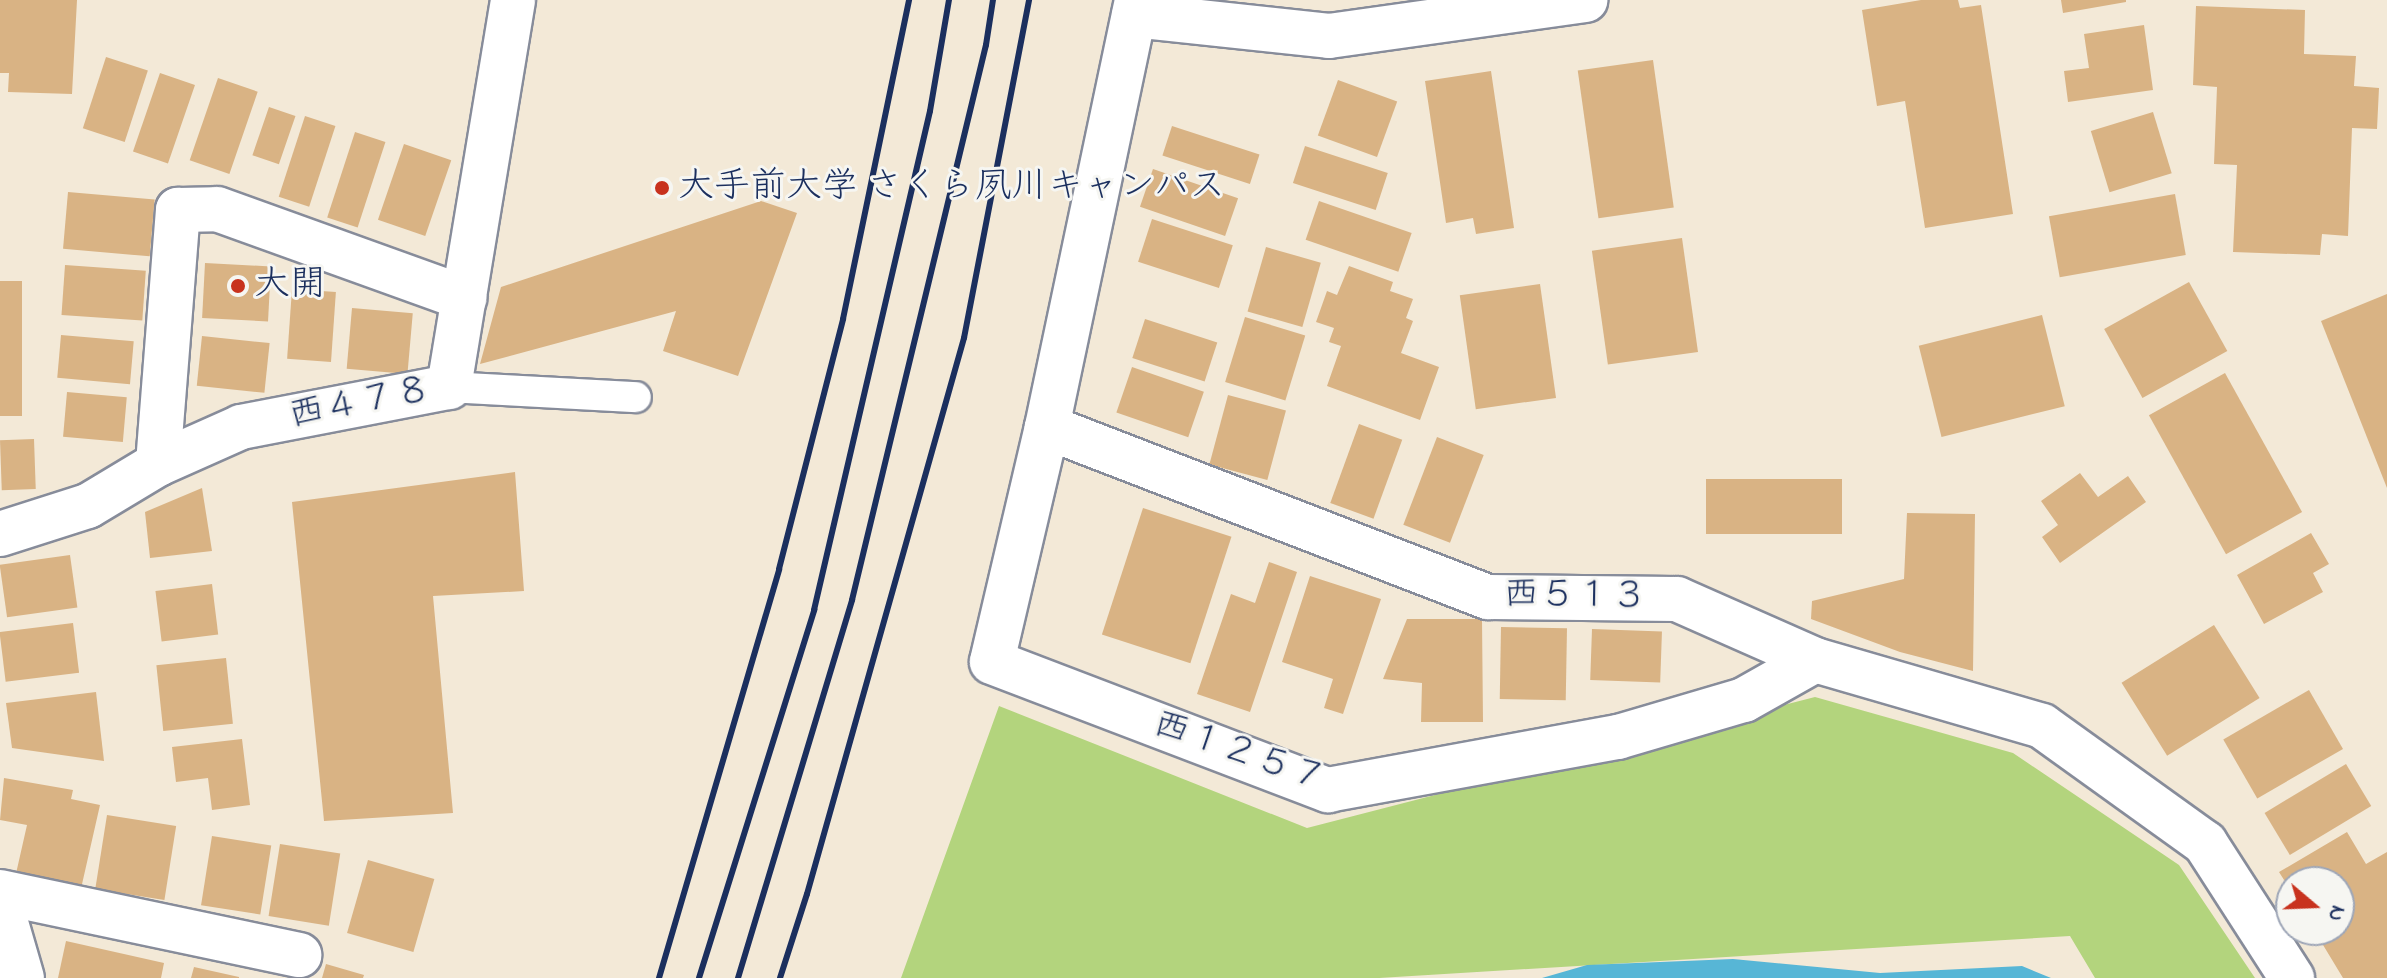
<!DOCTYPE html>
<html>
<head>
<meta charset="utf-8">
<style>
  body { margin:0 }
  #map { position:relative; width:2387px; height:978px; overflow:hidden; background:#f3e9d7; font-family:"Indie Flower","Klee One",sans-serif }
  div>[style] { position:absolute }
  .green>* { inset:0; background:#b3d47d }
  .water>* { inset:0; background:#57b6d6 }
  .building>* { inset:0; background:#d9b384; transform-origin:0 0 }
  .roads { filter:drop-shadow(2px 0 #878c9a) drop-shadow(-2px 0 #878c9a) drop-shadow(0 2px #878c9a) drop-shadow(0 -2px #878c9a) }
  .lane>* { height:30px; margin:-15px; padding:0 15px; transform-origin:15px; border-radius:15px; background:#fff }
  .street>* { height:44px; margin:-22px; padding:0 22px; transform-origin:22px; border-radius:22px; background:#fff }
  .rail>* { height:6px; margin:-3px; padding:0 3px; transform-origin:3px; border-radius:3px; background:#1b2f5e }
  .dots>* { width:22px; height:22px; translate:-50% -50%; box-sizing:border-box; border:4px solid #f6f6f2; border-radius:50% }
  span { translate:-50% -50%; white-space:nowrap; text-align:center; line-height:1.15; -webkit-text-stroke:6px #f6f6f2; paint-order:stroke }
  .poi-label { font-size:36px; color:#1b2f5e }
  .left { translate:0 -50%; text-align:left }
  .street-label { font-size:36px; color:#1b2f5e }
  .north { position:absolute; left:2275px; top:866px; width:80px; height:80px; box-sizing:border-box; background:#f6f6f2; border:2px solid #9ea6b7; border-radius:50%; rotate:109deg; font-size:22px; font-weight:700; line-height:32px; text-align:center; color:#1b2f5e }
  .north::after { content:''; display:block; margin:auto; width:28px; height:36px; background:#c8321e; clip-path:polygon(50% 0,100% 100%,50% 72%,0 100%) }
</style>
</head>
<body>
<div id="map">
  <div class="green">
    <i style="clip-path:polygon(1815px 697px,2013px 753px,2179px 865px,2255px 978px,2095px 978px,2070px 936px,1379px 978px,901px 978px,999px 706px,1307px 828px)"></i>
  </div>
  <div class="water">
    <i style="clip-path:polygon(1733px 959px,1880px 973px,2022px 966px,2051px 978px,1542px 978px,1587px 965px)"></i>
  </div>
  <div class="building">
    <i style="clip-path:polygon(0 0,77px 0,72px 94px,8px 92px,9px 73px,0 73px)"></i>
    <i style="clip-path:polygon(1921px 0,1958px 0,1960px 8px,1981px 5px,2013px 214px,1925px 228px,1905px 101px,1877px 106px,1862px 10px)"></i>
    <i style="clip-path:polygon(2061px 0,2126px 0,2126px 2px,2063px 13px)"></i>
    <i style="clip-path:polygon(2196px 6px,2305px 10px,2304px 54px,2356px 56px,2354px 86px,2379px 88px,2377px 129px,2352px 128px,2348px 236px,2322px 234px,2320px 255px,2233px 252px,2237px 165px,2214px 164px,2217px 87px,2193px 85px)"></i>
    <i style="clip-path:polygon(2144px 25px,2153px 90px,2068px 102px,2064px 71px,2089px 68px,2084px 34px)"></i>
    <i style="left:106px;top:57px;width:44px;height:75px;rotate:18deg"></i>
    <i style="left:1653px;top:60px;width:149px;height:76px;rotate:82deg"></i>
    <i style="clip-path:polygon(1491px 71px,1514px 228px,1476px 234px,1473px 218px,1446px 223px,1425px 81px)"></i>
    <i style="left:160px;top:73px;width:37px;height:83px;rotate:19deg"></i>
    <i style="left:218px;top:78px;width:42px;height:87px;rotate:19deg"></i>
    <i style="left:1338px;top:80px;width:63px;height:59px;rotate:20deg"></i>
    <i style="left:269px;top:107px;width:28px;height:51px;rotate:19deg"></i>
    <i style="left:2153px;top:112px;width:64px;height:65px;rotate:73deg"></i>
    <i style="left:305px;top:116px;width:32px;height:85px;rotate:18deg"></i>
    <i style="left:1172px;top:126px;width:92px;height:31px;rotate:18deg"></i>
    <i style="left:355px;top:132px;width:32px;height:90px;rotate:18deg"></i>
    <i style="left:404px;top:144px;width:50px;height:80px;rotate:19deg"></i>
    <i style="left:1305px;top:146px;width:87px;height:39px;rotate:18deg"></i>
    <i style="left:1153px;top:169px;width:90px;height:40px;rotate:19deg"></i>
    <i style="left:68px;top:192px;width:87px;height:57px;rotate:5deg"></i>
    <i style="left:2175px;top:194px;width:62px;height:128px;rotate:80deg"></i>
    <i style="clip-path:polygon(761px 201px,797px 213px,738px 376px,663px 351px,676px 311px,480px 364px,501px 287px)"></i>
    <i style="left:1319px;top:201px;width:98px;height:41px;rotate:19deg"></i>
    <i style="left:1152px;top:219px;width:85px;height:45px;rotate:18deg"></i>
    <i style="left:1682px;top:238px;width:115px;height:91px;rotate:82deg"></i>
    <i style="left:1266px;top:247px;width:57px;height:67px;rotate:16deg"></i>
    <i style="left:205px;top:263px;width:66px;height:55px;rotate:3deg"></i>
    <i style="left:65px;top:265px;width:81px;height:50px;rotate:4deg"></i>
    <i style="clip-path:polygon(1349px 266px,1393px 282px,1390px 291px,1413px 299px,1406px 318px,1413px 321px,1401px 353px,1439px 367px,1420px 420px,1327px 386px,1341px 346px,1329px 342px,1334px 328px,1316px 322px,1327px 291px,1337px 295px)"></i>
    <i style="left:0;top:281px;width:22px;height:135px"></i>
    <i style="left:2189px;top:282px;width:79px;height:97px;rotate:61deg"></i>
    <i style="left:1540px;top:284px;width:115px;height:81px;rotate:82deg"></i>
    <i style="left:292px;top:289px;width:44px;height:70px;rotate:4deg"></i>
    <i style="clip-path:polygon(2387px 294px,2387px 488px,2321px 321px)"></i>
    <i style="left:352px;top:308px;width:61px;height:61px;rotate:5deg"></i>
    <i style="left:2042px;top:315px;width:94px;height:127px;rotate:76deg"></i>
    <i style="left:1245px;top:317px;width:63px;height:68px;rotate:17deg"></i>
    <i style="left:1145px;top:319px;width:76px;height:41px;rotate:18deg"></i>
    <i style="left:61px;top:335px;width:73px;height:43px;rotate:5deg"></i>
    <i style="left:202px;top:336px;width:68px;height:50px;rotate:6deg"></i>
    <i style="left:1132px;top:367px;width:76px;height:48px;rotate:19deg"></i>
    <i style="left:2225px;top:373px;width:159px;height:87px;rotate:61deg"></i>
    <i style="left:67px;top:392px;width:60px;height:45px;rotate:5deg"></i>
    <i style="left:1228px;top:395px;width:60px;height:72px;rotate:15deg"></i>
    <i style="left:1359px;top:424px;width:46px;height:84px;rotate:20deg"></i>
    <i style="left:1437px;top:437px;width:50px;height:94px;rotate:21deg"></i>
    <i style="left:34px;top:439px;width:50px;height:34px;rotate:88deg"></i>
    <i style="clip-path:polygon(515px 472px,524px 591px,433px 596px,453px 813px,324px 821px,292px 502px)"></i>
    <i style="clip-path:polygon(2080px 473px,2098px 497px,2128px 476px,2146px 502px,2060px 563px,2042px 537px,2058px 525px,2041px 501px)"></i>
    <i style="left:1842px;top:479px;width:55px;height:136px;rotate:90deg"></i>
    <i style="clip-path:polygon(202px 488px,212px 551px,150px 558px,145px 512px)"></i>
    <i style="left:1143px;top:508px;width:93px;height:133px;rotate:18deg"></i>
    <i style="clip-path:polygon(1907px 513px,1975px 514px,1973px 671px,1900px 652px,1811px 619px,1812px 601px,1904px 579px)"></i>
    <i style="clip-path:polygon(2311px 533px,2329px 564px,2313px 573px,2323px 592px,2264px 624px,2237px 575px)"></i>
    <i style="left:70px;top:555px;width:53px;height:71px;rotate:82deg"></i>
    <i style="clip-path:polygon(1269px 562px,1297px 572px,1250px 712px,1197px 694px,1231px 594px,1255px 603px)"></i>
    <i style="clip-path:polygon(1310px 576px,1381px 599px,1343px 714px,1324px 708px,1333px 679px,1282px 662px)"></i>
    <i style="left:212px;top:584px;width:51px;height:57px;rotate:83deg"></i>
    <i style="clip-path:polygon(1407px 619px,1482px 619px,1483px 722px,1421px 722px,1422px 683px,1383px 679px)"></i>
    <i style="left:73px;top:623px;width:50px;height:74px;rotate:83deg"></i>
    <i style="left:2214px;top:625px;width:86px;height:109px;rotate:58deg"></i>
    <i style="left:1501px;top:627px;width:66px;height:72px;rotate:1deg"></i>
    <i style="left:1592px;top:629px;width:70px;height:51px;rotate:2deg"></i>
    <i style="left:226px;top:658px;width:66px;height:70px;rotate:84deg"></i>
    <i style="left:2309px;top:690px;width:68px;height:99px;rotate:60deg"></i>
    <i style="clip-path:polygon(96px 692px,104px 761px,12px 748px,6px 703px)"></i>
    <i style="clip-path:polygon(242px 739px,250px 805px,212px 810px,208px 778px,176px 782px,172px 747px)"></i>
    <i style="left:2346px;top:764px;width:49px;height:95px;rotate:59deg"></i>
    <i style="clip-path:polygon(4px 778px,73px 790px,71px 799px,100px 805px,80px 893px,15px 878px,27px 825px,0 820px)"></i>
    <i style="left:107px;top:815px;width:70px;height:75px;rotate:9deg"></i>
    <i style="clip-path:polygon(2347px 832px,2366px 864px,2387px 852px,2387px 978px,2343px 978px,2314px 930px,2339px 930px,2339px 882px,2291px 882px,2291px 891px,2279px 872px)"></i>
    <i style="left:212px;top:836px;width:60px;height:70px;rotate:9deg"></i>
    <i style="left:280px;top:844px;width:61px;height:73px;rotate:9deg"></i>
    <i style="left:368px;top:860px;width:69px;height:76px;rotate:16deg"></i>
    <i style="clip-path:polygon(66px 941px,164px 963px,161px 978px,58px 978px)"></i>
    <i style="clip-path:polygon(326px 964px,364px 975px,363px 978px,322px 978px)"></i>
    <i style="clip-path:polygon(194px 967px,239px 977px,239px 978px,191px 978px)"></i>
  </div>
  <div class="roads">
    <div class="lane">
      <i style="left:449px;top:387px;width:187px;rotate:3.1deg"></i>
    </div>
    <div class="street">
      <i style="left:1137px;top:0;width:436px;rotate:101.9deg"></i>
      <i style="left:1047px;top:427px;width:473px;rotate:21.1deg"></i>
      <i style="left:1488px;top:597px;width:189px;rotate:0.6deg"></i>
      <i style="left:1677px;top:599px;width:151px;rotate:23.8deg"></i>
      <i style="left:1815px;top:660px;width:236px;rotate:16.2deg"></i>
      <i style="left:2042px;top:726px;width:201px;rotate:35.7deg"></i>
      <i style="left:2205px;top:843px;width:161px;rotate:57.2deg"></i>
      <i style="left:1134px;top:15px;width:196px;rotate:6.1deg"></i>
      <i style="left:1329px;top:36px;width:259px;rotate:-8deg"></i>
      <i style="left:1047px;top:427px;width:241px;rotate:103.2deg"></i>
      <i style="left:992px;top:662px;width:360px;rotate:20.9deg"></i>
      <i style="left:1328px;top:790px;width:295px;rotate:-10.4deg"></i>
      <i style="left:1618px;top:737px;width:131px;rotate:-16.4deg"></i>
      <i style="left:1744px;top:700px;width:81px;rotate:-29.4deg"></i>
      <i style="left:158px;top:464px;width:255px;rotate:-85.5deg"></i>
      <i style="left:178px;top:210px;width:39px;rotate:-1deg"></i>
      <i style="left:217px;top:209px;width:263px;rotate:19.8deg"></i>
      <i style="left:0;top:534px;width:92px;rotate:-17.7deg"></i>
      <i style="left:88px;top:506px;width:82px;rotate:-31deg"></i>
      <i style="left:158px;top:464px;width:91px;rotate:-24deg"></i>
      <i style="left:241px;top:427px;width:212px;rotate:-10.9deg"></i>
      <i style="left:449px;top:387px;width:392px;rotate:-80.6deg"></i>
      <i style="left:0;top:892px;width:306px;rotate:11.9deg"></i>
      <i style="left:0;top:902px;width:79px;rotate:73.9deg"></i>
    </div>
  </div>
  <div class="rail">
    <i style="left:659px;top:978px;width:426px;rotate:-73.6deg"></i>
    <i style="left:779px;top:569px;width:258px;rotate:-75.6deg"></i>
    <i style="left:843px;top:319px;width:326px;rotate:-78.3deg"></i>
    <i style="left:699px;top:978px;width:386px;rotate:-72.6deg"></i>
    <i style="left:814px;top:610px;width:512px;rotate:-76.91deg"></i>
    <i style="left:930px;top:111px;width:113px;rotate:-80.3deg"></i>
    <i style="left:738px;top:978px;width:395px;rotate:-73.2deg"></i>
    <i style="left:852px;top:600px;width:571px;rotate:-76.43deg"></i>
    <i style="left:986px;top:45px;width:46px;rotate:-81.2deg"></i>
    <i style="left:780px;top:978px;width:88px;rotate:-72.2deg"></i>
    <i style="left:807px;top:894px;width:578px;rotate:-74.23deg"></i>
    <i style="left:964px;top:338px;width:344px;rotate:-79.1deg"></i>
  </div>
  <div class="dots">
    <i style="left:662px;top:188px;background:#c8321e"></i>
    <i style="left:238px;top:286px;background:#c8321e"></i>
  </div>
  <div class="poi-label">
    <span class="left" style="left:678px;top:188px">大手前大学 さくら夙川キャンパス</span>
    <span class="left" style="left:254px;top:286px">大開</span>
  </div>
  <div class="street-label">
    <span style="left:360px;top:404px;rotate:-11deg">西４７８</span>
    <span style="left:1575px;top:597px;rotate:1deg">西５１３</span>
    <span style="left:1239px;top:753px;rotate:19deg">西１２５７</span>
  </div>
  <div class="north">N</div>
</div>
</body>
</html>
